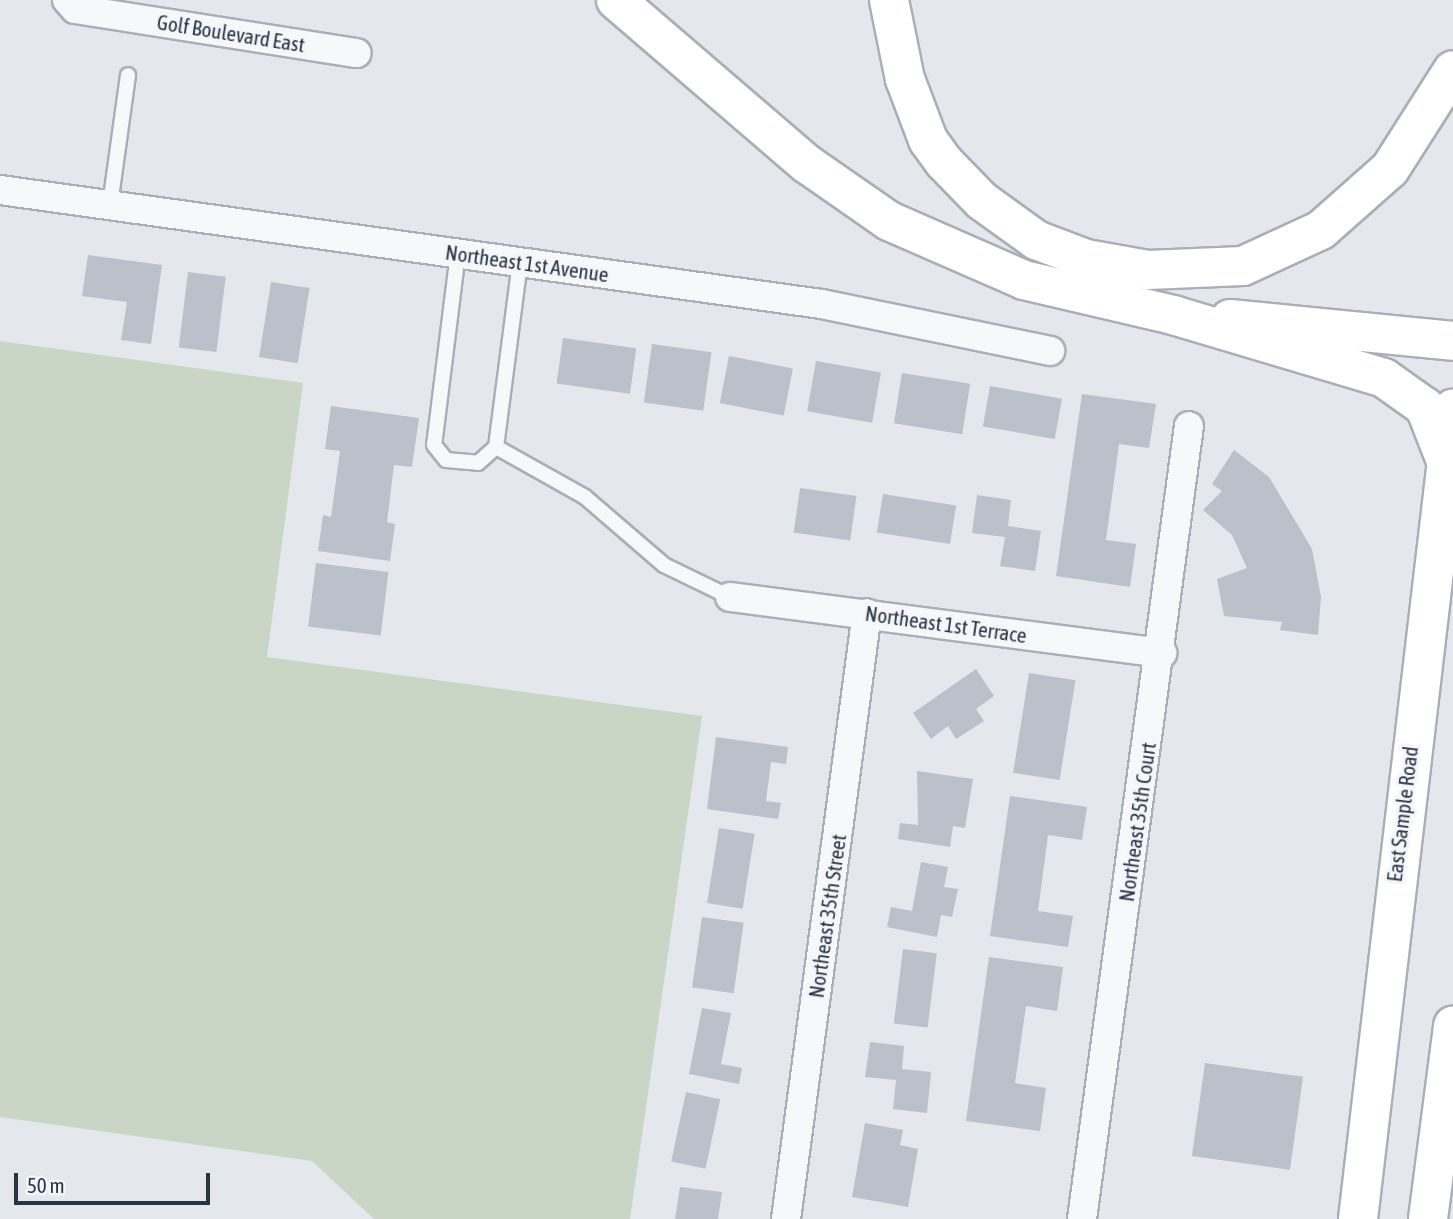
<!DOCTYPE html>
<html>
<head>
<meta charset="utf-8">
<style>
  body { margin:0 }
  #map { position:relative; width:1453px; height:1219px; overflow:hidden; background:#e4e7ec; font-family:"Asap Condensed",sans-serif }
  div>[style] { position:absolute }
  .green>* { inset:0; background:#c9d6c5 }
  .building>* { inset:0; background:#bbc0ca; transform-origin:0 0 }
  .roads { filter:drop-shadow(2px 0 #a9aeb7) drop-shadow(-2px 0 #a9aeb7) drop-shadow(0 2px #a9aeb7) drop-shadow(0 -2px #a9aeb7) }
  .lane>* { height:14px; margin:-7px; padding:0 7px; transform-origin:7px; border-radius:7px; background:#f7f8fa }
  .street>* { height:28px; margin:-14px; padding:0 14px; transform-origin:14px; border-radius:14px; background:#f7f8fa }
  .primary>* { height:38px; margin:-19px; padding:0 19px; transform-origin:19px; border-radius:19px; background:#fff }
  .highway>* { height:38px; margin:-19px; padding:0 19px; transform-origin:19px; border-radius:19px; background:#fff }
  span { translate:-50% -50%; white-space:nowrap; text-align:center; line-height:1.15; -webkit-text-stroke:7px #f4f6f9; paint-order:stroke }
  .street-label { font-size:21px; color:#2b3445 }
  .scale { position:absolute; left:14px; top:1173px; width:196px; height:32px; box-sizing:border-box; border:4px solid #2b3445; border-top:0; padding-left:9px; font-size:21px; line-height:24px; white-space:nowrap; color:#2b3445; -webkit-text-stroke:5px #f4f6f9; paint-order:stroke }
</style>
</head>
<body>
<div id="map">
  <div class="green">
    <i style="clip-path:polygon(0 341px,303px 383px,267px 657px,702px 716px,630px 1219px,374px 1219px,312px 1161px,0 1117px)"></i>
  </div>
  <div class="building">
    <i style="clip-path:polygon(88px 255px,162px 265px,151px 344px,121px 340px,127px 302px,82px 296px)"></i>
    <i style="left:188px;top:272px;width:38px;height:76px;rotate:7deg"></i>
    <i style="left:271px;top:282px;width:39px;height:76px;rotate:9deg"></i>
    <i style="left:563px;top:338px;width:74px;height:46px;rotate:8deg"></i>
    <i style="left:652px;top:344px;width:60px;height:59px;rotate:8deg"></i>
    <i style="left:729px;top:356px;width:65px;height:48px;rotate:11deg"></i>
    <i style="left:816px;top:361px;width:66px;height:51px;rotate:10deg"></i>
    <i style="left:902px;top:373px;width:69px;height:51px;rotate:9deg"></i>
    <i style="left:990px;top:386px;width:73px;height:41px;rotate:10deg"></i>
    <i style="clip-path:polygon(1082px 394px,1156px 404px,1149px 448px,1119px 444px,1106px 540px,1136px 544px,1130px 587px,1056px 576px)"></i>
    <i style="clip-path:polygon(331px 406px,419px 418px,412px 467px,394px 465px,387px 522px,395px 524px,390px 561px,318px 551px,323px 515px,331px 517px,340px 451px,325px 449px)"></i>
    <i style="clip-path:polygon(1234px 450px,1269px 477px,1312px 549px,1321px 597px,1318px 635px,1280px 630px,1282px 622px,1224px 616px,1217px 579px,1247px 568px,1232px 535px,1203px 510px,1222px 491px,1212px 484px)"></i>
    <i style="left:800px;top:488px;width:57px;height:45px;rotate:8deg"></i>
    <i style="left:883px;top:494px;width:74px;height:39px;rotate:9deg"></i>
    <i style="clip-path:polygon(977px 495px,1011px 500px,1008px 526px,1041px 531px,1035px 571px,1000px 566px,1005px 537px,972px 533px)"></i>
    <i style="left:316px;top:563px;width:73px;height:64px;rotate:7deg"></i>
    <i style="clip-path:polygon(976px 669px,994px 696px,976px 709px,984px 721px,956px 739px,948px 726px,931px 739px,913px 713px)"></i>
    <i style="left:1029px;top:673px;width:47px;height:101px;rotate:9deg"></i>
    <i style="clip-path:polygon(716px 737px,788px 747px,786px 764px,771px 762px,766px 801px,781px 803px,778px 819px,707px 809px)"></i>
    <i style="clip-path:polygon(917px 771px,973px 779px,965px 828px,953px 826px,950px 847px,898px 839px,900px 823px,918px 825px)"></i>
    <i style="clip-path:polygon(1010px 796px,1087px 807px,1082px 840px,1048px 835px,1038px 911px,1073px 916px,1068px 947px,990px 936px)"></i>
    <i style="left:719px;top:828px;width:36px;height:76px;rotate:9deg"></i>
    <i style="clip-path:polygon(921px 862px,948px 867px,944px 887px,958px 889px,952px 917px,941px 915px,937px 937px,887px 927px,891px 907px,912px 911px)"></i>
    <i style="left:702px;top:917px;width:42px;height:71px;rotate:8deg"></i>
    <i style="left:903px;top:949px;width:34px;height:75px;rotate:7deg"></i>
    <i style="clip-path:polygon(989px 957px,1063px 967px,1057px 1011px,1026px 1006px,1015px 1083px,1046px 1088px,1040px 1131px,966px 1121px)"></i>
    <i style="clip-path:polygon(702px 1008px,731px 1013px,721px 1064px,742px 1068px,739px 1084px,689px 1074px)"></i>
    <i style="clip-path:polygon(870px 1042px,904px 1046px,902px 1069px,931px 1072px,927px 1113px,893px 1109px,896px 1080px,865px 1077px)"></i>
    <i style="left:1205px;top:1063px;width:99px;height:94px;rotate:8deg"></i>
    <i style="left:686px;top:1092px;width:35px;height:71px;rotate:12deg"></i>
    <i style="clip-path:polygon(865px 1123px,903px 1130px,900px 1145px,918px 1149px,908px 1207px,852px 1197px)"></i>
    <i style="clip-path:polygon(680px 1187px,722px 1192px,718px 1219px,675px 1219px)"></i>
  </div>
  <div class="roads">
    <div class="lane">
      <i style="left:110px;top:205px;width:131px;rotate:-82.1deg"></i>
      <i style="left:458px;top:253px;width:193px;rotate:97.1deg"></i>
      <i style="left:434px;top:445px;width:19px;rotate:51deg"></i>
      <i style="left:446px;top:460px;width:32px;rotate:5deg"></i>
      <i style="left:478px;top:463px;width:24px;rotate:-42deg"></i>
      <i style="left:496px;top:447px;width:187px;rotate:-82.6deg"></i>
      <i style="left:496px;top:447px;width:102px;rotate:29.3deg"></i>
      <i style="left:585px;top:497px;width:104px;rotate:40.7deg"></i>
      <i style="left:664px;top:565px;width:73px;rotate:25.9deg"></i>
    </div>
    <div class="street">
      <i style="left:67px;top:0;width:12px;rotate:48deg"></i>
      <i style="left:75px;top:9px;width:285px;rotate:8.9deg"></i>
      <i style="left:0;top:190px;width:830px;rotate:7.9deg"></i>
      <i style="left:822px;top:304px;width:233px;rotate:11.6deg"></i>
      <i style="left:730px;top:597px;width:436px;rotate:7.4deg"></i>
      <i style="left:786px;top:1219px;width:611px;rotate:-82.39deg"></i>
      <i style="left:1082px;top:1219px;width:800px;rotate:-82.32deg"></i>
    </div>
    <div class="primary">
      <i style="left:1358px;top:1219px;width:816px;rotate:-83.31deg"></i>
      <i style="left:1428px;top:1219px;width:195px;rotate:-82.6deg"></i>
    </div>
    <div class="highway">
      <i style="left:616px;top:0;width:252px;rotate:40.7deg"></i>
      <i style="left:807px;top:164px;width:100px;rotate:34.8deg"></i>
      <i style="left:889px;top:221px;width:147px;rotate:23.6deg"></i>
      <i style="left:1024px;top:280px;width:153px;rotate:13.2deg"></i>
      <i style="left:1173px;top:315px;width:220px;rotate:16.6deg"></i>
      <i style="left:1384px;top:378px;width:50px;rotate:35.3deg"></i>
      <i style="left:1425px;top:407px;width:58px;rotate:68.7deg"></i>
      <i style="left:889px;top:0;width:81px;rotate:78.6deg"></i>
      <i style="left:905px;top:79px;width:65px;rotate:69.3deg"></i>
      <i style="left:928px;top:140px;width:27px;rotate:54deg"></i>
      <i style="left:944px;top:162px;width:54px;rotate:45.7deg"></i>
      <i style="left:982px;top:201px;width:67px;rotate:35.8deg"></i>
      <i style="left:1036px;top:240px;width:53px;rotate:20.8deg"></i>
      <i style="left:1086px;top:259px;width:63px;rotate:10.1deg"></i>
      <i style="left:1148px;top:270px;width:95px;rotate:-2.4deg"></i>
      <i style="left:1243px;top:266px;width:86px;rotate:-24.8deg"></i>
      <i style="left:1321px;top:230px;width:92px;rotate:-41.5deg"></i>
      <i style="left:1390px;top:169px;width:117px;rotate:-57.5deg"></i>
      <i style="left:1230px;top:319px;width:224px;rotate:5.6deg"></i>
    </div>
  </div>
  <div class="street-label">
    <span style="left:231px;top:33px;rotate:9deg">Golf Boulevard East</span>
    <span style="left:527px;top:263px;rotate:8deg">Northeast 1st Avenue</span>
    <span style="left:946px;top:624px;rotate:8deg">Northeast 1st Terrace</span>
    <span style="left:1402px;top:814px;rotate:-83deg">East Sample Road</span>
    <span style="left:1137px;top:822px;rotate:-82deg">Northeast 35th Court</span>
    <span style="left:827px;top:916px;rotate:-82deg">Northeast 35th Street</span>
  </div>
  <div class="scale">50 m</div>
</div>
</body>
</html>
